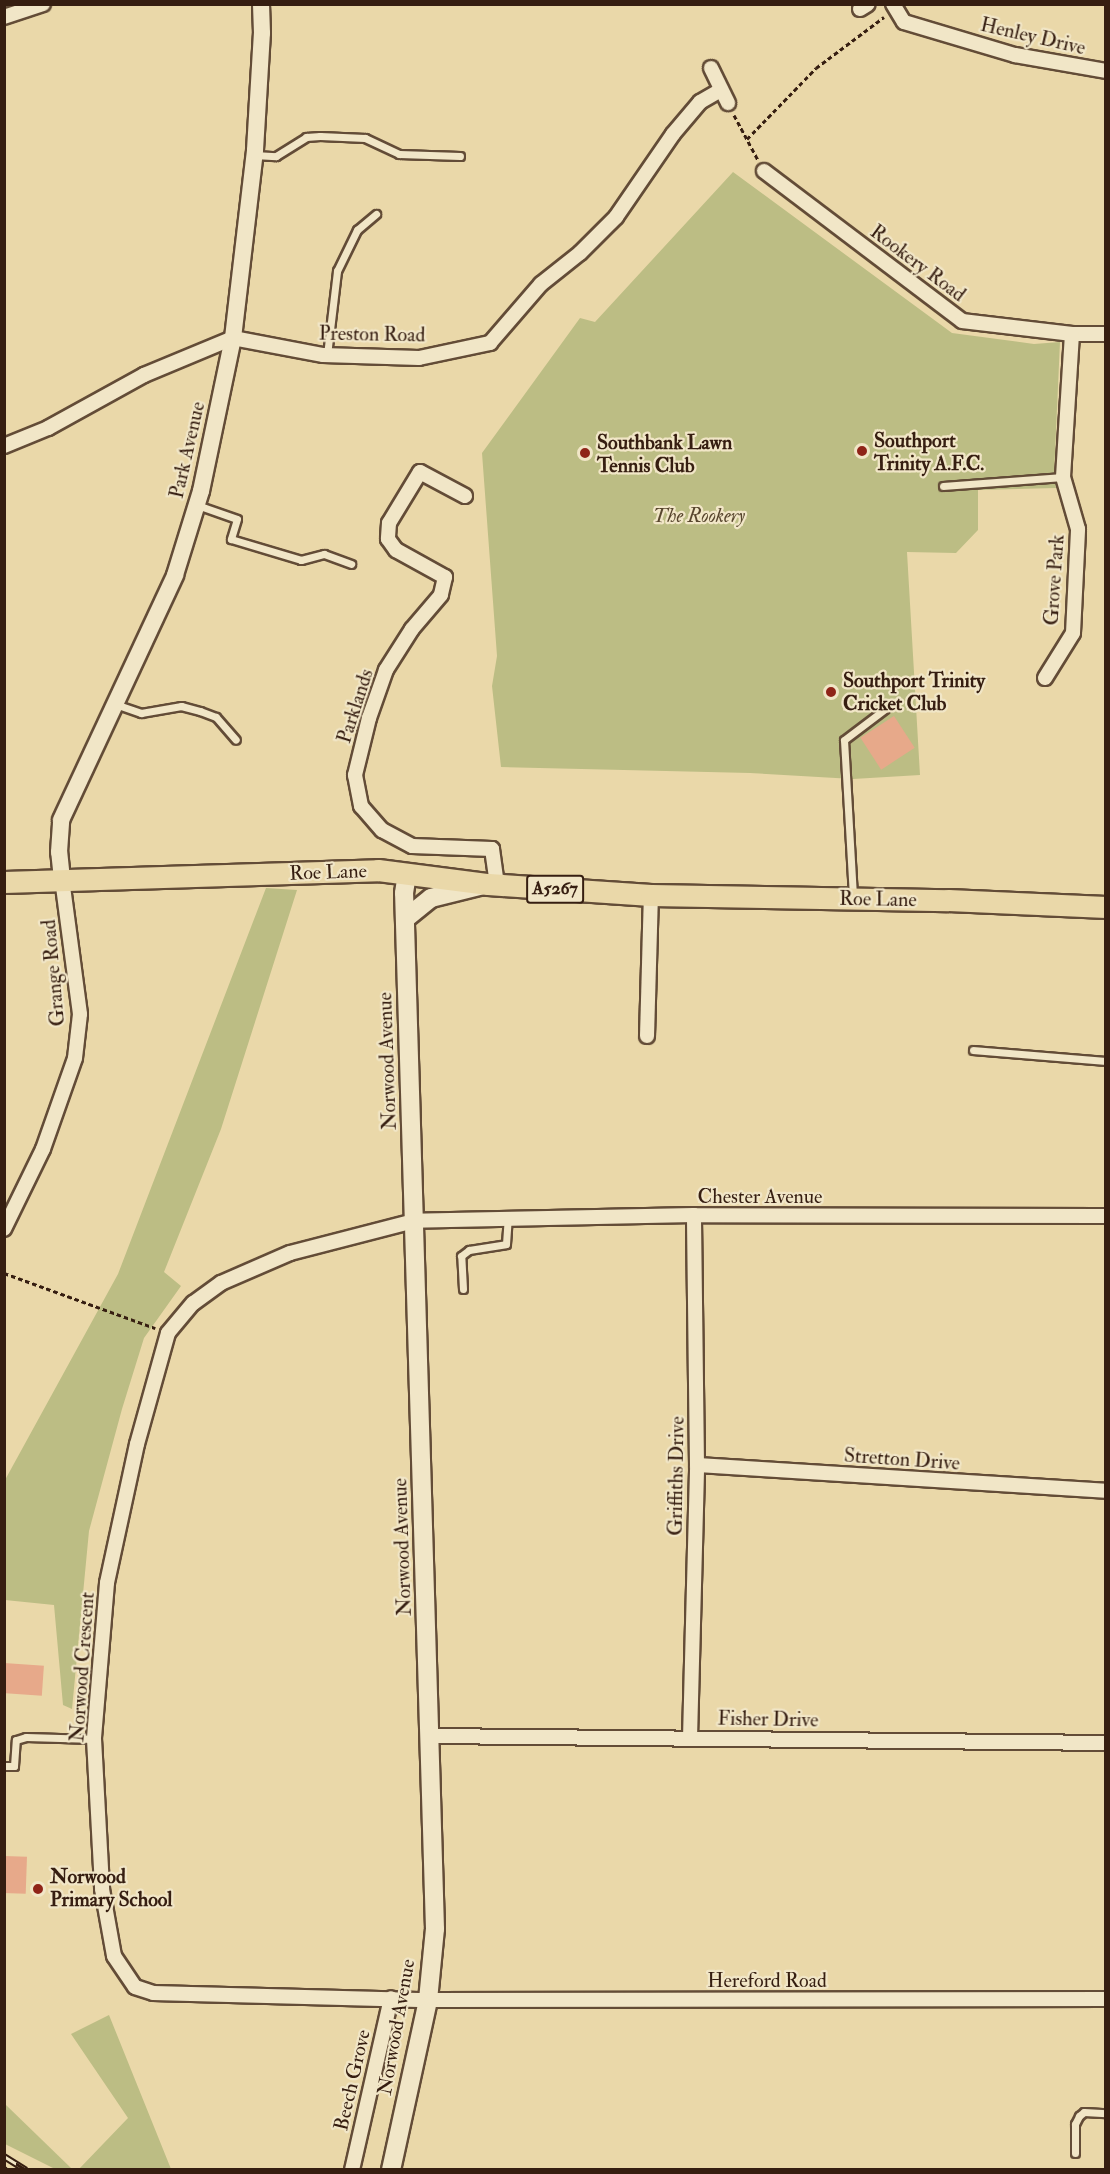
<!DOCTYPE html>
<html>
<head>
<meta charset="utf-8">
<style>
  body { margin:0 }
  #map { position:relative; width:1110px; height:2174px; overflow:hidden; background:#ead8a9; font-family:"IM FELL Double Pica",serif }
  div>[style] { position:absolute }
  .green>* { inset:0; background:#bcbd84 }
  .building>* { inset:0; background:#e7a98a; transform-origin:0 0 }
  .path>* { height:3px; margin-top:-1.5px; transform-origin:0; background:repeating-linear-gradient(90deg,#361e11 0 4.5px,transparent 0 7.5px) }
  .roads { filter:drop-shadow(2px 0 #634c37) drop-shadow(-2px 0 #634c37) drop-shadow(0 2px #634c37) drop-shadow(0 -2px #634c37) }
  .service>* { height:7px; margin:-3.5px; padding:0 3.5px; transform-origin:3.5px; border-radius:3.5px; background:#f1e6c7 }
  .minor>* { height:14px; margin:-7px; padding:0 7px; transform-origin:7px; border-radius:7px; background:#f1e6c7 }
  .tertiary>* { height:16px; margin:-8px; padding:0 8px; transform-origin:8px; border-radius:8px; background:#f1e6c7 }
  .secondary>* { height:18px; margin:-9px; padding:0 9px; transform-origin:9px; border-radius:9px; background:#f1e6c7 }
  .primary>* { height:21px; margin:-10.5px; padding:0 10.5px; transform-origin:10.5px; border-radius:10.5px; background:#ead8a9 }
  .rail>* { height:7px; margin-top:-3.5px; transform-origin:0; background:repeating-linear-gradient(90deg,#f1e6c7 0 14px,#361e11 0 28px); box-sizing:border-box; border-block:2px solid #361e11 }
  .dots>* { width:16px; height:16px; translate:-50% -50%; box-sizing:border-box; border:3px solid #f1e6c7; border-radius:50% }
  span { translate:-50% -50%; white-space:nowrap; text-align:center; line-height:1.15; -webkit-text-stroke:4.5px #f1e6c7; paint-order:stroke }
  .shield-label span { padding:2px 4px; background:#f1e6c7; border:2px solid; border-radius:4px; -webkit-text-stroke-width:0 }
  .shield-label { font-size:18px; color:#361e11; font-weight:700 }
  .street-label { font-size:20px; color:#361e11 }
  .poi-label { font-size:20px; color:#361e11; font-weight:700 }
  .left { translate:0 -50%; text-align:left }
  .park-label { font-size:20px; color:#58462e; font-style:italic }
  .frame { position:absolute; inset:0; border:6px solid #361e11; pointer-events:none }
</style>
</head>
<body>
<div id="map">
  <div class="green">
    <i style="clip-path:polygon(733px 172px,952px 333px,1034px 344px,1060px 342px,1054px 475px,1056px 488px,978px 490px,978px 530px,956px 553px,907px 552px,920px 775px,853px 779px,750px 773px,501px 767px,492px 686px,497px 656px,482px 453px,580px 318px,595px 322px)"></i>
    <i style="clip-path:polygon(266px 888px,297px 890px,221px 1129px,164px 1272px,181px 1286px,144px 1338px,122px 1409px,89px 1531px,72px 1709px,63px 1705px,54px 1605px,5px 1600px,5px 1480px,118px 1274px)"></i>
    <i style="clip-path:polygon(109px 2015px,171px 2169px,79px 2169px,128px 2118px,71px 2034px)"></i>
    <i style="clip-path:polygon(5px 2104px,72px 2169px,55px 2169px,5px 2144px)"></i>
  </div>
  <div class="building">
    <i style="left:894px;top:716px;width:38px;height:40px;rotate:57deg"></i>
    <i style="left:4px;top:1663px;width:40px;height:30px;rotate:4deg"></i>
    <i style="left:4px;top:1856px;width:23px;height:37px;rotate:2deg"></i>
  </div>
  <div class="path">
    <i style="left:734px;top:115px;width:51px;rotate:61.9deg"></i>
    <i style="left:747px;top:139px;width:99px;rotate:-45.8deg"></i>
    <i style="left:816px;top:68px;width:85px;rotate:-36.9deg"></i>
    <i style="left:4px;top:1273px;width:161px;rotate:20deg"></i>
  </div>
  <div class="roads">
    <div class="service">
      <i style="left:254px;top:155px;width:22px;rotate:3deg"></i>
      <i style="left:276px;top:156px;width:36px;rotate:-32deg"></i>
      <i style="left:306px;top:137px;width:14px;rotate:-4deg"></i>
      <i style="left:320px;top:136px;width:45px;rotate:2.5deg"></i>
      <i style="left:365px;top:138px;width:38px;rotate:25deg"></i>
      <i style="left:399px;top:154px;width:61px;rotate:1.9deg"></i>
      <i style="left:327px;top:355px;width:85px;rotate:-83.2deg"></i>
      <i style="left:337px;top:271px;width:46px;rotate:-64deg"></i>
      <i style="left:357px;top:230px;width:25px;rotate:-40deg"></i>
      <i style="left:943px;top:486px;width:120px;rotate:-4.3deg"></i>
      <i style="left:197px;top:505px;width:42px;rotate:19.3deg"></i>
      <i style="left:237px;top:519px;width:21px;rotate:107deg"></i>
      <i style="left:231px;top:539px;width:73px;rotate:16.7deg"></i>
      <i style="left:301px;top:560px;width:24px;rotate:-15deg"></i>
      <i style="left:324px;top:554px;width:29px;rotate:20deg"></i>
      <i style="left:115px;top:704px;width:28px;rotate:19deg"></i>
      <i style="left:141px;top:713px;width:41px;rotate:-9.9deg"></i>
      <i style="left:181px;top:706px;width:20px;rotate:15deg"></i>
      <i style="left:200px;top:711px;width:17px;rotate:21deg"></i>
      <i style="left:216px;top:717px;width:30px;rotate:49deg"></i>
      <i style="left:853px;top:896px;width:156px;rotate:-93.3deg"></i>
      <i style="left:844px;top:740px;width:51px;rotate:-37.1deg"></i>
      <i style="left:973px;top:1050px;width:133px;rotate:4.7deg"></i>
      <i style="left:463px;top:1289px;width:33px;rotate:-93deg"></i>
      <i style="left:461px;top:1256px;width:10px;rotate:-37deg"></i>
      <i style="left:469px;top:1250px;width:37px;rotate:-9deg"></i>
      <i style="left:506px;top:1244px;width:27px;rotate:-86deg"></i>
      <i style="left:4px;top:1766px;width:10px"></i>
      <i style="left:14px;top:1766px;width:26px;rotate:-86deg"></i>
      <i style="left:16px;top:1740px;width:10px;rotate:-17deg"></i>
      <i style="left:26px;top:1737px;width:68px;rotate:1.7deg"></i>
      <i style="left:1075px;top:2153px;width:29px;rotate:-90deg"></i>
      <i style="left:1075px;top:2124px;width:9px;rotate:-63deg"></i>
      <i style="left:1079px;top:2116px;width:6px;rotate:-39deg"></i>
      <i style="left:1084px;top:2112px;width:22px;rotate:3deg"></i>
    </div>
    <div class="minor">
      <i style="left:893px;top:4px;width:21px;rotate:59deg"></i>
      <i style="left:904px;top:22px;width:116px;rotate:16.6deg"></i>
      <i style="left:1015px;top:55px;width:92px;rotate:10deg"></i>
      <i style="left:860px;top:9px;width:9px;rotate:-32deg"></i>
      <i style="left:4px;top:17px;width:41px;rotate:-18.4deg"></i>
      <i style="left:711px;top:68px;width:39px;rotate:64deg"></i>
      <i style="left:764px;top:171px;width:248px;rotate:37.1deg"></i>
      <i style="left:962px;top:321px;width:111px;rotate:6.7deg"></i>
      <i style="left:1072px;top:334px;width:34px"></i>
      <i style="left:4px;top:446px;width:48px;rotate:-22.2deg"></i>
      <i style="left:48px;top:428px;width:110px;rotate:-28.9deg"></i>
      <i style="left:144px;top:375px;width:96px;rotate:-22.6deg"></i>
      <i style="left:233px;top:338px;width:92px;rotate:10.7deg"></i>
      <i style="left:323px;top:355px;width:96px;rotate:1.8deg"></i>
      <i style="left:419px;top:358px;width:73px;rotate:-11.9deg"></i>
      <i style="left:490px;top:343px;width:78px;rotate:-49.2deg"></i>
      <i style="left:541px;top:284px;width:50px;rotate:-38.5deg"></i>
      <i style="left:580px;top:253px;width:51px;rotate:-45deg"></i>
      <i style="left:616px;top:217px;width:101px;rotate:-55.5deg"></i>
      <i style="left:673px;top:134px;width:42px;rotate:-49.8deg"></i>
      <i style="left:700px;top:102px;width:24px;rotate:-30deg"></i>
      <i style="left:465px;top:496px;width:51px;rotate:-151.9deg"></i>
      <i style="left:420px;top:472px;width:60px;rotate:121.3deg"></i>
      <i style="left:389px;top:523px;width:16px;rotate:94deg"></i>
      <i style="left:388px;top:539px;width:14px;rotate:54deg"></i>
      <i style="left:396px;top:550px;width:56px;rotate:28.9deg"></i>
      <i style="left:445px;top:577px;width:18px;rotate:103deg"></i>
      <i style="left:441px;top:595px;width:45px;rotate:130.5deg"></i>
      <i style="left:412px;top:629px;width:49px;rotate:122.4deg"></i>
      <i style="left:386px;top:670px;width:51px;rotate:109.5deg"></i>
      <i style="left:369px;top:718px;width:59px;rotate:103.8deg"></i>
      <i style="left:355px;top:775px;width:32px;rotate:79deg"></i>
      <i style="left:361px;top:806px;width:32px;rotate:49deg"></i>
      <i style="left:382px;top:830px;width:34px;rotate:28deg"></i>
      <i style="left:412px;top:846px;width:80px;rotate:2.1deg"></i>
      <i style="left:492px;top:849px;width:36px;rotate:82deg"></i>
      <i style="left:1045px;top:678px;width:53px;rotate:-58.1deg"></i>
      <i style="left:1073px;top:633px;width:104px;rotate:-87.2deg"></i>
      <i style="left:1078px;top:529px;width:54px;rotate:-106.1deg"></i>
      <i style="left:1063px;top:477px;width:143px;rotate:-86.4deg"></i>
      <i style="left:647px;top:1036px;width:141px;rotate:-88.4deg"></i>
      <i style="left:1106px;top:1216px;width:412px;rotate:-179.9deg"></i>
      <i style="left:694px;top:1215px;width:280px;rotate:178.8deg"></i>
      <i style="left:414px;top:1221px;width:128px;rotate:165.5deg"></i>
      <i style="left:290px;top:1253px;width:75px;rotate:156.5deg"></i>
      <i style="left:221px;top:1283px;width:34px;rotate:144deg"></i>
      <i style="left:193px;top:1303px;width:39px;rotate:130deg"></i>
      <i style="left:168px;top:1333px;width:115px;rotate:105.6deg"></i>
      <i style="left:137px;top:1444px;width:142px;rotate:102.2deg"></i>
      <i style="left:107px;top:1583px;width:157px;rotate:94.8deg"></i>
      <i style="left:94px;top:1739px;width:150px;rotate:86.9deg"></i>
      <i style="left:102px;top:1889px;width:68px;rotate:79.8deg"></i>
      <i style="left:114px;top:1956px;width:37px;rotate:56deg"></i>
      <i style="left:135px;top:1987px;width:19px;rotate:18deg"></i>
      <i style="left:153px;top:1993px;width:275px;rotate:1.5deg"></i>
      <i style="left:428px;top:2000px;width:678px;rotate:-0.08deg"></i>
      <i style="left:4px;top:1229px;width:89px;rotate:-64deg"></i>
      <i style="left:43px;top:1149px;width:96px;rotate:-70.6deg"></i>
      <i style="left:75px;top:1058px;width:44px;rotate:-83.5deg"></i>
      <i style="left:80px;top:1014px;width:136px;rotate:-97.6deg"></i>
      <i style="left:697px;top:1465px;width:410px;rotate:3.6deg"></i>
      <i style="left:431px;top:1736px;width:675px;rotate:0.59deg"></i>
      <i style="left:690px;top:1738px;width:273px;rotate:-88.5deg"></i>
      <i style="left:697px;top:1465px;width:250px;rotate:-90.7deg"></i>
      <i style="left:352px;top:2170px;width:176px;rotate:-77.2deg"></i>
    </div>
    <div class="tertiary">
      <i style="left:62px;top:879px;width:27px;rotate:-96deg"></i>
      <i style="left:59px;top:852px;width:32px;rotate:-86deg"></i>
      <i style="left:61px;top:820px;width:270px;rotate:-65deg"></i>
      <i style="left:175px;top:575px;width:88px;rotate:-72.8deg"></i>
      <i style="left:201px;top:491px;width:156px;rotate:-78.2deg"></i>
      <i style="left:233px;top:338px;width:189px;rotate:-83.3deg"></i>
      <i style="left:255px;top:150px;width:117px;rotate:-86.6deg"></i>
      <i style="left:262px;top:33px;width:29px;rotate:-92deg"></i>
    </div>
    <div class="secondary">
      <i style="left:405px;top:919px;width:33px;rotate:-39deg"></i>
      <i style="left:431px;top:898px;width:54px;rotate:-14deg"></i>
      <i style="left:391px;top:2170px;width:174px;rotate:-77.7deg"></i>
      <i style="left:428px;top:2000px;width:71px;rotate:-84.4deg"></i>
      <i style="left:435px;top:1929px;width:1036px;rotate:-91.71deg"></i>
      <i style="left:404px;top:893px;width:18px;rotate:-81deg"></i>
    </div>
    <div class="primary">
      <i style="left:4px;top:882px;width:374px;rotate:-1.8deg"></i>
      <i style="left:378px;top:870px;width:111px;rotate:7.3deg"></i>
      <i style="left:488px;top:884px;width:163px;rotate:3.9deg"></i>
      <i style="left:651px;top:895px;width:297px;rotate:1deg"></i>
      <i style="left:948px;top:900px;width:158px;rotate:2.5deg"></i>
    </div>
  </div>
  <div class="rail">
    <i style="left:4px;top:2156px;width:26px;rotate:32deg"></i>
    <i style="left:4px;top:2169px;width:2px;rotate:27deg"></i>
  </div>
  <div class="dots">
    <i style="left:862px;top:451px;background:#8f2418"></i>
    <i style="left:585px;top:453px;background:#8f2418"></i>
    <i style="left:831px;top:692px;background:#8f2418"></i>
    <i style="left:38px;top:1889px;background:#8f2418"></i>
  </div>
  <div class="shield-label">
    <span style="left:555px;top:889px">A5267</span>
  </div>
  <div class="street-label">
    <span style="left:1033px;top:36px;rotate:13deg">Henley Drive</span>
    <span style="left:918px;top:263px;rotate:37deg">Rookery Road</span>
    <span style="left:372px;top:334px;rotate:1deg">Preston Road</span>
    <span style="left:187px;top:450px;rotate:-77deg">Park Avenue</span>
    <span style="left:1054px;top:580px;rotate:-86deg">Grove Park</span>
    <span style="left:355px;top:706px;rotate:-72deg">Parklands</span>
    <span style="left:328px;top:872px;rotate:-2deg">Roe Lane</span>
    <span style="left:878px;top:899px;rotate:1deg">Roe Lane</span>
    <span style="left:53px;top:973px;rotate:-95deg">Grange Road</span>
    <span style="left:387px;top:1061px;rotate:-92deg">Norwood Avenue</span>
    <span style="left:760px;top:1196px">Chester Avenue</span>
    <span style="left:902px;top:1459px;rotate:4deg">Stretton Drive</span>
    <span style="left:676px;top:1476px;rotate:-89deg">Griffiths Drive</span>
    <span style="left:402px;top:1547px;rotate:-92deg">Norwood Avenue</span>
    <span style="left:82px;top:1667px;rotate:-86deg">Norwood Crescent</span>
    <span style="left:768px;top:1719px;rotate:1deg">Fisher Drive</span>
    <span style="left:767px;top:1980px">Hereford Road</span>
    <span style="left:396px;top:2027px;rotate:-80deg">Norwood Avenue</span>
    <span style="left:352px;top:2080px;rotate:-77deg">Beech Grove</span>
  </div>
  <div class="poi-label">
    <span class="left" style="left:874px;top:452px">Southport<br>Trinity A.F.C.</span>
    <span class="left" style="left:597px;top:454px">Southbank Lawn<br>Tennis Club</span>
    <span class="left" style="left:843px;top:692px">Southport Trinity<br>Cricket Club</span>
    <span class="left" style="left:50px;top:1888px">Norwood<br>Primary School</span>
  </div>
  <div class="park-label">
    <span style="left:699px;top:515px">The Rookery</span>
  </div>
  <div class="frame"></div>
</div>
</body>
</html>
